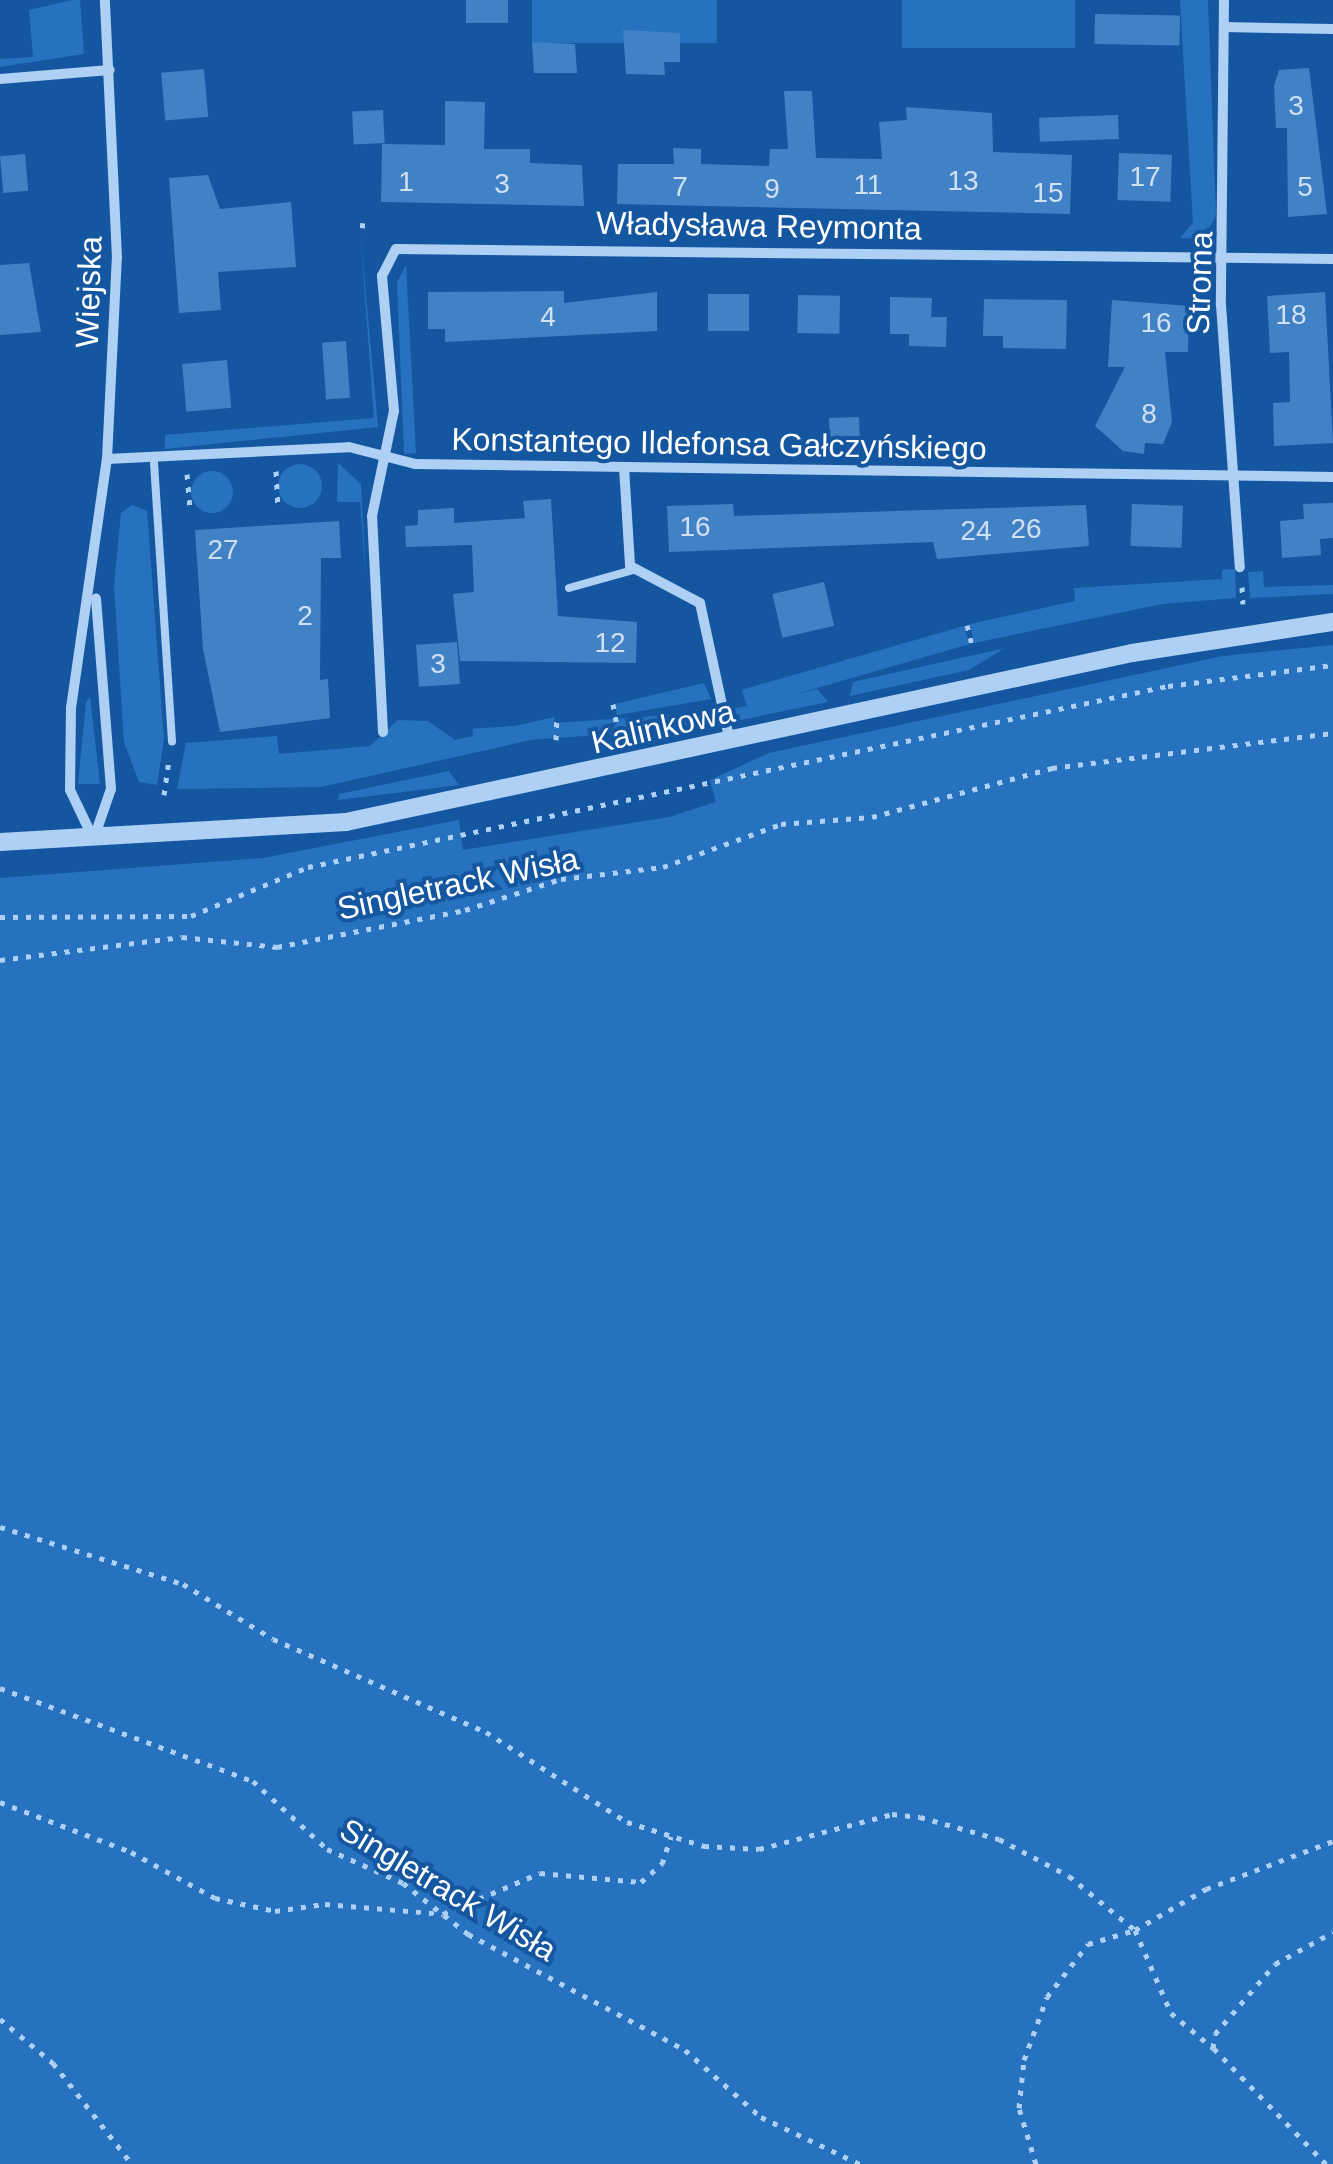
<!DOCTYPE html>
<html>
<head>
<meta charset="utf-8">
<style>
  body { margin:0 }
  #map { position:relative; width:1333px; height:2164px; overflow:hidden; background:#1457a0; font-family:Helvetica,sans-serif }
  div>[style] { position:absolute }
  .green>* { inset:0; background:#2772be; transform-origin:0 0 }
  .round { border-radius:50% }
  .building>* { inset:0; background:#4182c7; transform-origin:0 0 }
  .path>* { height:5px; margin-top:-2.5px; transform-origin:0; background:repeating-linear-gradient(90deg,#add0f4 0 5px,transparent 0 13px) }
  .service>* { height:8px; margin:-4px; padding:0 4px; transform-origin:4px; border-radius:4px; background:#add0f4 }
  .minor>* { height:10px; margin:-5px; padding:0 5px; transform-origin:5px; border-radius:5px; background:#add0f4 }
  .tertiary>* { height:18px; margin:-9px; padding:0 9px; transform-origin:9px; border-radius:9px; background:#add0f4 }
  span { translate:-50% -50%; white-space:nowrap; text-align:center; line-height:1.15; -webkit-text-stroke:8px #1457a0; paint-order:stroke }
  .number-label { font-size:28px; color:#d0e0f1 }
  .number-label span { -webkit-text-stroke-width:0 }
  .street-label { font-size:32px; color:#fff }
</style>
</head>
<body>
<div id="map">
  <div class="green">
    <i style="clip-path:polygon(72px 0,80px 0,84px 54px,0 67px,0 59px,33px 57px,29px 10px)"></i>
    <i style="left:532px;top:0;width:185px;height:43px"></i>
    <i style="left:902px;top:0;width:173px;height:48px"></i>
    <i style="clip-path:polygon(1180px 0,1208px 0,1216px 215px,1204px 239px,1180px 238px,1193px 223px)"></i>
    <i style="clip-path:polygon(360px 230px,378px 427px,165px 449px,165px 435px,374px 418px)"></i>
    <i style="clip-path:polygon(406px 265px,416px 453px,404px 454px,397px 282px)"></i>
    <i style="clip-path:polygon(338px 463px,361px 484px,366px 577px,360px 502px,337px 502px)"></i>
    <i class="round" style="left:278px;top:464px;width:44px;height:44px"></i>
    <i class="round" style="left:191px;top:471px;width:42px;height:42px"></i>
    <i style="clip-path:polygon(132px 505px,147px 511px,164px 739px,157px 785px,139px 782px,124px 742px,114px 585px,121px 513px)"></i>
    <i style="clip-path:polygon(1235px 569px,1236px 598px,1162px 604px,974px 643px,970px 624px,1075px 601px,1074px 588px,1222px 579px,1222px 570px)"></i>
    <i style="clip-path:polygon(1263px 571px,1264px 587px,1333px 585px,1333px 594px,1250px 598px,1248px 572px)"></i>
    <i style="left:964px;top:626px;width:19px;height:231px;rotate:74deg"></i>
    <i style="clip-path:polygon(1333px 645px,1333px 2164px,0 2164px,0 878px,263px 858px,459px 820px,463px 850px,669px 817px,716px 802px,710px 780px,769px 753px,1223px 656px)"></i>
    <i style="clip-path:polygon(1005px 648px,969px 670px,850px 696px,853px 682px)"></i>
    <i style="clip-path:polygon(704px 683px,711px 699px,617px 715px,615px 704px)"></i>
    <i style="clip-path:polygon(817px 689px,828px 702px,731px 722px,729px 710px)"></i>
    <i style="clip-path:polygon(90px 696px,100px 784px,78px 784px,86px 703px)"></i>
    <i style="left:713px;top:712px;width:15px;height:241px;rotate:86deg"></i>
    <i style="clip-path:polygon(554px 717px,553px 735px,321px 787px,177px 789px,186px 743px,277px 736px,279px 754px,370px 746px,398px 720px,428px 721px,455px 740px)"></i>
    <i style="clip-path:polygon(449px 771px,459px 785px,338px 800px,339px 794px)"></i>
  </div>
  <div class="building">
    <i style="left:466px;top:0;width:42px;height:23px"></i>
    <i style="left:1095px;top:14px;width:85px;height:30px;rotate:1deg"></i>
    <i style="clip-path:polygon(623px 30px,680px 33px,680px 62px,664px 62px,665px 75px,626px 74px)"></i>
    <i style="clip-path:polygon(532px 42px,575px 44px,577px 73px,534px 73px)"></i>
    <i style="clip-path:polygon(1309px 68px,1327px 214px,1288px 217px,1287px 128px,1276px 128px,1274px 86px,1279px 70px)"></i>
    <i style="left:204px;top:69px;width:48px;height:43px;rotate:85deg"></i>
    <i style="clip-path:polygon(784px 91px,812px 91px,816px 158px,882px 159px,879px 122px,907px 120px,906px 107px,992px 113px,993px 152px,1072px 155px,1070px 214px,617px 204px,618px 164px,674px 164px,673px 148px,701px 149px,701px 164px,769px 166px,770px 149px,788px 149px)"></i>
    <i style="clip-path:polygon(445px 101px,485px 102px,484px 149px,530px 149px,530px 163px,582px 165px,584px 206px,381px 202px,382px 144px,445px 145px)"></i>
    <i style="left:383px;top:110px;width:33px;height:31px;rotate:87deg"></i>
    <i style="left:1118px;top:115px;width:24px;height:79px;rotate:88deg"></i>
    <i style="left:1119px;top:153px;width:53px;height:47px;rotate:2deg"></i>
    <i style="left:25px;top:154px;width:37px;height:25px;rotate:85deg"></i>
    <i style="clip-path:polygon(208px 175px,220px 209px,291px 202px,296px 267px,218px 272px,221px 310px,179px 313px,169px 178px)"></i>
    <i style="clip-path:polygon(29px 263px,41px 332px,0 335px,0 265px)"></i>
    <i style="clip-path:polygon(564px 291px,564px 303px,657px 292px,657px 331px,445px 342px,445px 329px,428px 329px,428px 292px)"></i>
    <i style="clip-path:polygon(1325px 292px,1333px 443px,1274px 446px,1273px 403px,1290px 402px,1289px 352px,1270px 353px,1267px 296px)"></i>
    <i style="left:708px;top:294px;width:41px;height:37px"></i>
    <i style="left:798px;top:295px;width:42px;height:38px;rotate:1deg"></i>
    <i style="clip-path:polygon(890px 297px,932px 298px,931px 317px,947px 317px,946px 347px,909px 346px,909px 334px,890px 334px)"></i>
    <i style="clip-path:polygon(984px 299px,1067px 300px,1066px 349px,1003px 348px,1003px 336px,983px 336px)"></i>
    <i style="clip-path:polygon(1112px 300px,1189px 306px,1188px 352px,1165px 352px,1172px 422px,1163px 444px,1145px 443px,1144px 454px,1123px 451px,1095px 426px,1125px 367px,1108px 367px)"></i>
    <i style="left:346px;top:341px;width:57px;height:24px;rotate:86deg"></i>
    <i style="left:227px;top:360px;width:48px;height:45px;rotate:85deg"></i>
    <i style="left:859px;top:417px;width:24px;height:30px;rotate:88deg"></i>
    <i style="clip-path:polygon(551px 499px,558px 616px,637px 622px,636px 663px,460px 661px,453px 594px,474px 592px,472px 545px,406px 547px,405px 526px,418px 525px,418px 510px,454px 508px,454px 523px,525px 518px,523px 501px)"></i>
    <i style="clip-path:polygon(1333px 503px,1333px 538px,1320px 539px,1321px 555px,1282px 558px,1280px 521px,1304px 519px,1303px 504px)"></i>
    <i style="clip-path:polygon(733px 504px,734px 516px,1086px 505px,1089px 546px,937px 559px,933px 542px,669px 552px,667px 506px)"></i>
    <i style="left:1132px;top:504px;width:51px;height:42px;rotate:2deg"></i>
    <i style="clip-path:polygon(339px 521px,341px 558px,321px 558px,320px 680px,328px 679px,330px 718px,220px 732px,203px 649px,195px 530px)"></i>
    <i style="left:824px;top:582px;width:45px;height:53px;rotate:77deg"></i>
    <i style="left:457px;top:642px;width:42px;height:41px;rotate:86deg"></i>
  </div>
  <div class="path">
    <i style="left:360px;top:225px;width:10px;rotate:6deg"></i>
    <i style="left:276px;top:471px;width:35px;rotate:87deg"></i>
    <i style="left:187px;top:474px;width:37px;rotate:85deg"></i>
    <i style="left:1242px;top:587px;width:17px;rotate:87deg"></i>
    <i style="left:967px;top:625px;width:25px;rotate:76deg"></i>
    <i style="left:613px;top:704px;width:22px;rotate:80deg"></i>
    <i style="left:556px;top:740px;width:23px;rotate:-88deg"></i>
    <i style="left:164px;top:795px;width:36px;rotate:-82deg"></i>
    <i style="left:0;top:917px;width:191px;rotate:-0.3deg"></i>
    <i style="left:191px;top:916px;width:127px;rotate:-22.7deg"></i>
    <i style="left:308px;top:867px;width:879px;rotate:-11.89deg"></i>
    <i style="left:1168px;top:686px;width:166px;rotate:-7.3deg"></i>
    <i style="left:0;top:960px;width:183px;rotate:-7.2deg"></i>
    <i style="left:182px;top:937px;width:96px;rotate:6deg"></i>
    <i style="left:277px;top:947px;width:192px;rotate:-11.1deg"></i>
    <i style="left:465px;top:910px;width:101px;rotate:-17.9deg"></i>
    <i style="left:561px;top:879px;width:103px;rotate:-6.7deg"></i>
    <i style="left:663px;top:867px;width:126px;rotate:-20deg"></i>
    <i style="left:781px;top:824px;width:91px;rotate:-4.4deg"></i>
    <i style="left:872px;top:817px;width:187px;rotate:-15.2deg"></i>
    <i style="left:1052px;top:768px;width:283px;rotate:-7.1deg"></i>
    <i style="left:0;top:1527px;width:192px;rotate:17.3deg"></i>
    <i style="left:183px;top:1584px;width:105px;rotate:31.4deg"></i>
    <i style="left:273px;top:1639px;width:232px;rotate:23.6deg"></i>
    <i style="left:486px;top:1732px;width:167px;rotate:32.6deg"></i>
    <i style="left:627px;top:1822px;width:81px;rotate:17.3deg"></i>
    <i style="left:704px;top:1846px;width:55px;rotate:3.1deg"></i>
    <i style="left:759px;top:1849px;width:138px;rotate:-14.7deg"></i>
    <i style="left:892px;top:1814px;width:28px;rotate:6deg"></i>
    <i style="left:920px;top:1817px;width:82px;rotate:15.6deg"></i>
    <i style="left:999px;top:1839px;width:79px;rotate:27.9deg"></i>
    <i style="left:1069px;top:1876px;width:85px;rotate:39.3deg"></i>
    <i style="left:1135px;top:1930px;width:82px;rotate:-30deg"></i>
    <i style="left:1206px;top:1889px;width:136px;rotate:-20.7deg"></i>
    <i style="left:0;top:1688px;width:270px;rotate:20.2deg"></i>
    <i style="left:253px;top:1781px;width:100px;rotate:42.6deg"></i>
    <i style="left:327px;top:1849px;width:83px;rotate:24.1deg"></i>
    <i style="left:403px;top:1883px;width:83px;rotate:38.1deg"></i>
    <i style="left:468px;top:1934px;width:246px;rotate:28.1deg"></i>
    <i style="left:685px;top:2050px;width:101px;rotate:41.4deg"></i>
    <i style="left:761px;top:2117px;width:110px;rotate:25.4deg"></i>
    <i style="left:0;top:1802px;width:140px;rotate:20.9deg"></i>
    <i style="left:131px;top:1852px;width:96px;rotate:28.7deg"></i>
    <i style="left:215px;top:1898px;width:61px;rotate:12.2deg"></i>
    <i style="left:275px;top:1911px;width:50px;rotate:-8deg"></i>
    <i style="left:325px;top:1904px;width:118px;rotate:4.8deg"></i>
    <i style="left:443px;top:1914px;width:105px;rotate:-22.9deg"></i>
    <i style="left:540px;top:1873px;width:101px;rotate:5.1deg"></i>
    <i style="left:641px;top:1882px;width:28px;rotate:-41deg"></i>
    <i style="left:662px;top:1864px;width:29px;rotate:-72deg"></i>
    <i style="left:0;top:2019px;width:69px;rotate:39.7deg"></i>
    <i style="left:53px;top:2063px;width:128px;rotate:52deg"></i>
    <i style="left:1036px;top:2164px;width:59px;rotate:-106.9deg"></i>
    <i style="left:1019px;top:2108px;width:48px;rotate:-84.1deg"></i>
    <i style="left:1024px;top:2060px;width:67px;rotate:-69.9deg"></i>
    <i style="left:1047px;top:1997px;width:67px;rotate:-52.3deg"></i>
    <i style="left:1088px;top:1944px;width:49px;rotate:-16.6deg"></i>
    <i style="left:1135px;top:1930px;width:90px;rotate:66.6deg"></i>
    <i style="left:1171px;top:2013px;width:55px;rotate:39.8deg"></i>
    <i style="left:1326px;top:2164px;width:162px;rotate:-134.2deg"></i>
    <i style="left:1213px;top:2048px;width:14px;rotate:-82deg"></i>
    <i style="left:1215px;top:2034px;width:92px;rotate:-49.4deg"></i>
    <i style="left:1275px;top:1964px;width:66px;rotate:-28.9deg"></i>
  </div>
  <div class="service">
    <i style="left:154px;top:463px;width:279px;rotate:86.3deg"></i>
    <i style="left:569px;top:588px;width:66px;rotate:-15.7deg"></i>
  </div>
  <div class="minor">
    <i style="left:1224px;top:0;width:305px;rotate:90.6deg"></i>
    <i style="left:1221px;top:305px;width:263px;rotate:85.9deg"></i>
    <i style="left:1224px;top:27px;width:109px;rotate:1.1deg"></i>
    <i style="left:0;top:79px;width:110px;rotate:-4.7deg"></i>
    <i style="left:107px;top:459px;width:242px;rotate:-2.8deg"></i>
    <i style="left:349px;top:447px;width:68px;rotate:14.4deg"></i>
    <i style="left:415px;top:464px;width:918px;rotate:0.81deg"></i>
    <i style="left:624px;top:467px;width:99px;rotate:86.5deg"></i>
    <i style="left:630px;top:566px;width:79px;rotate:27.9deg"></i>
    <i style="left:700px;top:603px;width:142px;rotate:77.8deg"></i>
    <i style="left:383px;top:732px;width:216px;rotate:-92.9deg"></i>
    <i style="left:372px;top:516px;width:107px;rotate:-78.2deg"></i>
    <i style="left:394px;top:411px;width:136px;rotate:-95.1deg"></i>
    <i style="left:382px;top:276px;width:30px;rotate:-63deg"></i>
    <i style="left:396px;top:249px;width:937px;rotate:0.61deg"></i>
    <i style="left:93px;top:838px;width:53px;rotate:-115.6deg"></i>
    <i style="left:70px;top:790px;width:82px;rotate:-89.3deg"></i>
    <i style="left:71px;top:708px;width:252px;rotate:-81.8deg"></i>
    <i style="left:107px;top:459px;width:201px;rotate:-87.2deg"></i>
    <i style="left:117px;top:258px;width:258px;rotate:-92.7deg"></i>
    <i style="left:94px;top:838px;width:52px;rotate:-70.9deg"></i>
    <i style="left:111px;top:789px;width:191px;rotate:-94.5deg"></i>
  </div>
  <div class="tertiary">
    <i style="left:0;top:842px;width:347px;rotate:-3.3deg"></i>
    <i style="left:346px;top:822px;width:804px;rotate:-12.13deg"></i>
    <i style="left:1132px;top:653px;width:203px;rotate:-8.8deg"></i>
  </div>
  <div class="number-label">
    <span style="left:1296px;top:106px">3</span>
    <span style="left:1145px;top:177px">17</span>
    <span style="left:963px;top:181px">13</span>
    <span style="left:406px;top:182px">1</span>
    <span style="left:502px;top:184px">3</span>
    <span style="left:868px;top:185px">11</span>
    <span style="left:680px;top:187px">7</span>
    <span style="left:1305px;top:187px">5</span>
    <span style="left:772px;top:189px">9</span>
    <span style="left:1048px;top:193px">15</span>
    <span style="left:1291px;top:315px">18</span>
    <span style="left:548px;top:317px">4</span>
    <span style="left:1156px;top:323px">16</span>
    <span style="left:1149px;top:414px">8</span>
    <span style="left:695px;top:527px">16</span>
    <span style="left:1026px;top:529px">26</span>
    <span style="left:976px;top:531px">24</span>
    <span style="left:223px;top:550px">27</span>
    <span style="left:305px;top:616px">2</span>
    <span style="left:610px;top:643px">12</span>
    <span style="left:438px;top:664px">3</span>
  </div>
  <div class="street-label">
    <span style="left:759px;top:226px;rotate:1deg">Władysława Reymonta</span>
    <span style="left:1200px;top:283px;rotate:-88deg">Stroma</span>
    <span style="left:89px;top:292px;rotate:-88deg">Wiejska</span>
    <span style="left:719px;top:444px;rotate:1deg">Konstantego Ildefonsa Gałczyńskiego</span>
    <span style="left:663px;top:727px;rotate:-13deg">Kalinkowa</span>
    <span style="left:458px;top:884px;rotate:-12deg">Singletrack Wisła</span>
    <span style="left:448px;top:1890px;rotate:31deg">Singletrack Wisła</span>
  </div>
</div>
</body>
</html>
